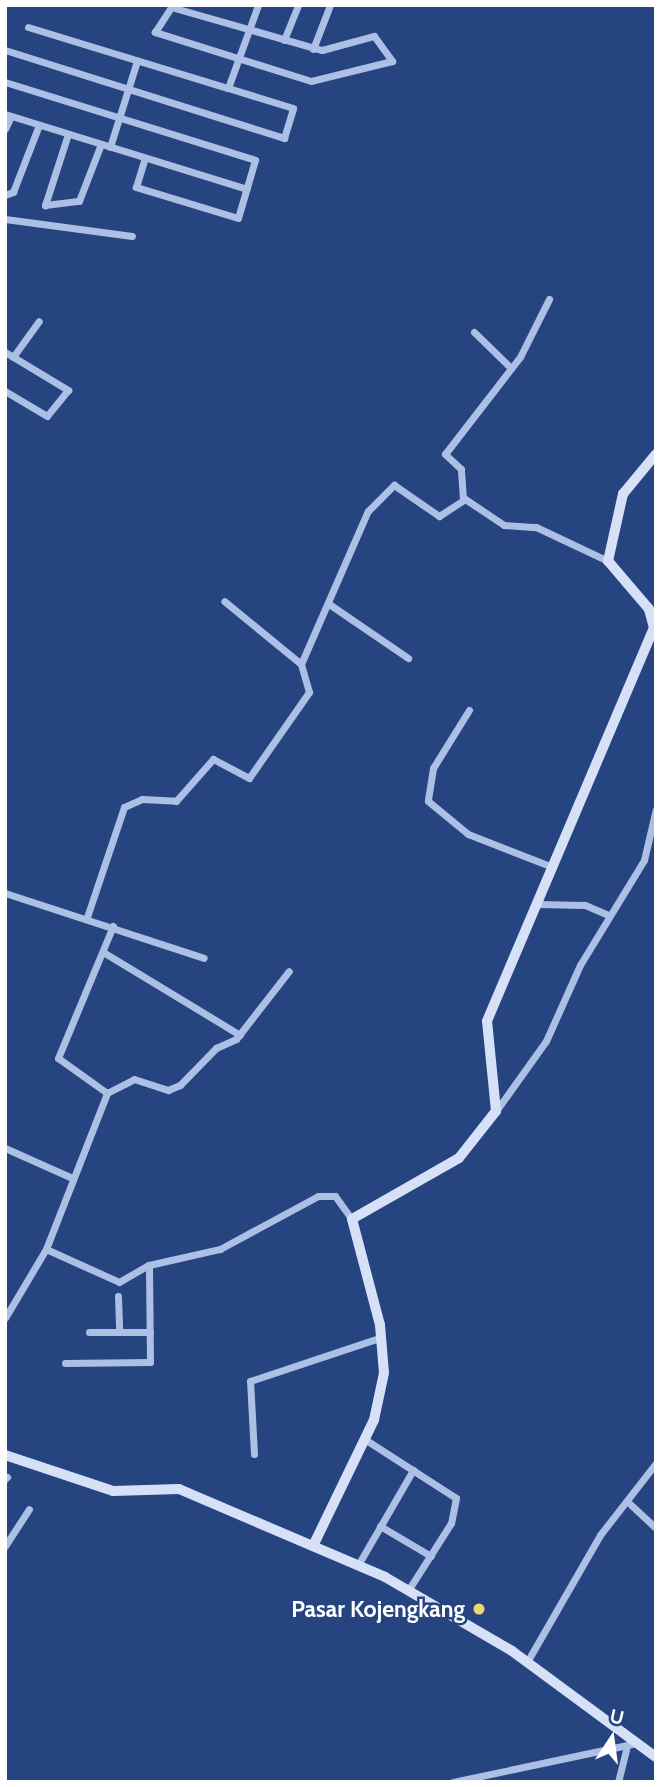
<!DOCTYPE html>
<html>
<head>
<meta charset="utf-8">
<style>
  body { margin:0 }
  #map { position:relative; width:661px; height:1787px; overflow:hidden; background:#254480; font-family:Cabin,sans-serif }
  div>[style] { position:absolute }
  .street>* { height:7px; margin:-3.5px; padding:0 3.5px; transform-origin:3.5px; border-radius:3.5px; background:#acc0e6 }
  .secondary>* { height:10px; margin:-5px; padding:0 5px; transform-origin:5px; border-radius:5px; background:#d6e0f6 }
  .dots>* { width:19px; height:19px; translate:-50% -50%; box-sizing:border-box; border:4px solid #254480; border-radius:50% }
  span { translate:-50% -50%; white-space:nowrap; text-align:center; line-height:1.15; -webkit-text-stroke:5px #254480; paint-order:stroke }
  .poi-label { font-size:23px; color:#fff; font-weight:700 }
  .right { translate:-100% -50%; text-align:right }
  .frame { position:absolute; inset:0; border:7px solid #fff; pointer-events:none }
  .north { position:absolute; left:577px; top:1703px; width:70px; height:70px; -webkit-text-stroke:5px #254480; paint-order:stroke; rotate:13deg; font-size:19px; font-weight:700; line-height:28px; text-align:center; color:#fff }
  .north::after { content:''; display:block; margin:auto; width:24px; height:32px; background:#fff; clip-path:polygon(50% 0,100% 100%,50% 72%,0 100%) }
</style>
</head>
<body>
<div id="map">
  <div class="street">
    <i style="left:171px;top:7px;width:157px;rotate:15.9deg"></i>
    <i style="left:322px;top:50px;width:54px;rotate:-15.1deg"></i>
    <i style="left:374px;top:36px;width:31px;rotate:54deg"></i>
    <i style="left:392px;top:61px;width:83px;rotate:166.1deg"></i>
    <i style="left:311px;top:81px;width:164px;rotate:-162.6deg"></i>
    <i style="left:155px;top:32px;width:30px;rotate:-57deg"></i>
    <i style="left:28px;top:27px;width:209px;rotate:17deg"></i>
    <i style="left:228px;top:88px;width:88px;rotate:-70.1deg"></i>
    <i style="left:284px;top:40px;width:38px;rotate:-68deg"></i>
    <i style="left:313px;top:49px;width:47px;rotate:-68.9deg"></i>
    <i style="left:5px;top:50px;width:293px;rotate:17.5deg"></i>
    <i style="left:284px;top:138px;width:31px;rotate:-73deg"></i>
    <i style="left:293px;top:108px;width:68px;rotate:-162.9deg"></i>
    <i style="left:5px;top:82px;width:262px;rotate:17.3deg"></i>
    <i style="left:255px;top:160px;width:60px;rotate:106.3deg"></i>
    <i style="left:238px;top:218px;width:107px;rotate:-163.1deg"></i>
    <i style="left:136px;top:187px;width:30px;rotate:-73deg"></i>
    <i style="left:5px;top:114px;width:253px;rotate:17.2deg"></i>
    <i style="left:5px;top:129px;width:14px;rotate:-65deg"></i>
    <i style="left:68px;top:134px;width:75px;rotate:107.9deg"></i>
    <i style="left:45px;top:205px;width:34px;rotate:-7deg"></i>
    <i style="left:79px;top:201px;width:61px;rotate:-68.9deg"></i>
    <i style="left:110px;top:147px;width:90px;rotate:-72.6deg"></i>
    <i style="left:5px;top:195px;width:9px;rotate:-21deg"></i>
    <i style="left:13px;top:192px;width:72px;rotate:-68.8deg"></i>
    <i style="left:5px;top:219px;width:128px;rotate:7.6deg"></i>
    <i style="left:474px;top:332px;width:49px;rotate:44.2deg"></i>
    <i style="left:5px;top:352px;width:74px;rotate:31.1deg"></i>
    <i style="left:68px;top:390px;width:33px;rotate:129deg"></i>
    <i style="left:47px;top:416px;width:49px;rotate:-149.2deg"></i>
    <i style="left:13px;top:357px;width:44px;rotate:-54.2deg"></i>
    <i style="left:463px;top:499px;width:30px;rotate:-94deg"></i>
    <i style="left:461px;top:469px;width:22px;rotate:-137deg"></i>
    <i style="left:445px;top:454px;width:123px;rotate:-52.3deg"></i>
    <i style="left:520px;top:357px;width:65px;rotate:-63.4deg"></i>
    <i style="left:329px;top:604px;width:96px;rotate:34.4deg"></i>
    <i style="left:301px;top:664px;width:167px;rotate:-66.4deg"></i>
    <i style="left:368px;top:511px;width:37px;rotate:-45deg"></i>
    <i style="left:394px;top:485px;width:55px;rotate:34.6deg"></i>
    <i style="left:439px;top:516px;width:31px;rotate:-33deg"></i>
    <i style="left:465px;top:499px;width:47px;rotate:33.7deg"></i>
    <i style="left:504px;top:525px;width:32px;rotate:4deg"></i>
    <i style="left:536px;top:527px;width:80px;rotate:25.3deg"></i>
    <i style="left:469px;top:710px;width:68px;rotate:121.8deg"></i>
    <i style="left:433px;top:768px;width:33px;rotate:99deg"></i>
    <i style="left:428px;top:801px;width:52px;rotate:39.5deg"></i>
    <i style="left:468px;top:834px;width:88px;rotate:21.3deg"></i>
    <i style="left:5px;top:893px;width:209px;rotate:18.1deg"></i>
    <i style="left:536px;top:904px;width:49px;rotate:1.2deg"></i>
    <i style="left:585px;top:905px;width:26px;rotate:23deg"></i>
    <i style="left:87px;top:917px;width:116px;rotate:-71.4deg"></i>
    <i style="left:124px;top:807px;width:20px;rotate:-24deg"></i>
    <i style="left:142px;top:799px;width:34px;rotate:3deg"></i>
    <i style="left:176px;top:801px;width:56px;rotate:-48.6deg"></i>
    <i style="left:213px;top:759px;width:41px;rotate:27.8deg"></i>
    <i style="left:249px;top:778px;width:105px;rotate:-55.1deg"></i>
    <i style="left:309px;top:692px;width:29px;rotate:-106deg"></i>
    <i style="left:301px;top:664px;width:99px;rotate:-140.7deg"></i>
    <i style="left:103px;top:952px;width:160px;rotate:31.2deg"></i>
    <i style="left:107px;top:1093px;width:60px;rotate:-144.5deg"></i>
    <i style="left:58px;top:1058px;width:143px;rotate:-67.4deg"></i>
    <i style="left:496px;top:1111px;width:86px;rotate:-54.5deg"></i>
    <i style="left:546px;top:1041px;width:83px;rotate:-65.9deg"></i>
    <i style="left:580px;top:965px;width:123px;rotate:-58.6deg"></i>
    <i style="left:644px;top:860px;width:52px;rotate:-76.8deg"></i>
    <i style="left:5px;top:1148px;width:73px;rotate:24.1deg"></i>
    <i style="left:46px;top:1249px;width:80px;rotate:24.3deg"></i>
    <i style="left:119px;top:1282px;width:34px;rotate:-30deg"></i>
    <i style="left:149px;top:1265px;width:73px;rotate:-12.7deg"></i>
    <i style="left:220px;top:1249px;width:111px;rotate:-28.4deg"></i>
    <i style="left:318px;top:1196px;width:17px"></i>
    <i style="left:335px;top:1196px;width:29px;rotate:54deg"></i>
    <i style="left:118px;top:1296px;width:36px;rotate:88deg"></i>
    <i style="left:5px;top:1318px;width:80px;rotate:-59.3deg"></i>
    <i style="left:46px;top:1249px;width:168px;rotate:-68.6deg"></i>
    <i style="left:107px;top:1093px;width:30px;rotate:-27deg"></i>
    <i style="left:134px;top:1079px;width:36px;rotate:18deg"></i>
    <i style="left:168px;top:1090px;width:13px;rotate:-23deg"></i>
    <i style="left:180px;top:1085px;width:52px;rotate:-45.8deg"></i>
    <i style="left:216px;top:1048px;width:22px;rotate:-24deg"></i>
    <i style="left:236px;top:1039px;width:86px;rotate:-52.1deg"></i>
    <i style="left:89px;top:1332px;width:61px"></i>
    <i style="left:65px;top:1363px;width:85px;rotate:-0.7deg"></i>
    <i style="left:150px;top:1362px;width:97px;rotate:-90.6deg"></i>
    <i style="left:366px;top:1440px;width:107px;rotate:32.8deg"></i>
    <i style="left:456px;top:1498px;width:25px;rotate:101deg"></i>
    <i style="left:451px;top:1523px;width:78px;rotate:122.5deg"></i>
    <i style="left:254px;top:1454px;width:73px;rotate:-93.1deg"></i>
    <i style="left:250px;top:1381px;width:139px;rotate:-18.4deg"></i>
    <i style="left:5px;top:1479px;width:3px;rotate:-45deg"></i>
    <i style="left:630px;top:1504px;width:35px;rotate:43deg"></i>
    <i style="left:380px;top:1526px;width:59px;rotate:30.5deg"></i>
    <i style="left:5px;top:1546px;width:44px;rotate:-57deg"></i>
    <i style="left:358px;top:1565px;width:110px;rotate:-59.9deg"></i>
    <i style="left:527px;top:1662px;width:146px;rotate:-60.1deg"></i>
    <i style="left:600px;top:1535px;width:91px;rotate:-52.1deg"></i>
    <i style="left:453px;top:1782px;width:183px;rotate:-12deg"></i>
    <i style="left:618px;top:1782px;width:34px;rotate:-76deg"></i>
  </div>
  <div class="secondary">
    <i style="left:5px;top:1455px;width:114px;rotate:18.4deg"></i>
    <i style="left:113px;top:1491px;width:66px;rotate:-1.7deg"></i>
    <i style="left:179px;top:1489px;width:224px;rotate:23.1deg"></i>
    <i style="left:385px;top:1577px;width:147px;rotate:30.2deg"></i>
    <i style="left:512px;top:1651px;width:179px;rotate:36.4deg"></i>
    <i style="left:313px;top:1546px;width:140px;rotate:-64.2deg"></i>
    <i style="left:374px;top:1420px;width:48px;rotate:-78deg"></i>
    <i style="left:384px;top:1373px;width:48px;rotate:-94.8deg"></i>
    <i style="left:380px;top:1325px;width:110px;rotate:-104.8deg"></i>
    <i style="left:352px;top:1219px;width:123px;rotate:-29.7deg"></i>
    <i style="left:459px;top:1158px;width:60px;rotate:-51.8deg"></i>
    <i style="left:496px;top:1111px;width:90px;rotate:-95.7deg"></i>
    <i style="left:487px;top:1021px;width:427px;rotate:-67deg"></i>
    <i style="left:654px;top:628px;width:20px;rotate:-105deg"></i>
    <i style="left:649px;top:609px;width:63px;rotate:-130.5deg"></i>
    <i style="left:608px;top:561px;width:69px;rotate:-77.4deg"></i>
    <i style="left:623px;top:494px;width:52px;rotate:-50.5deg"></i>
  </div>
  <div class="dots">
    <i style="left:479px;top:1609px;background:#efd871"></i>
  </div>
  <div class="poi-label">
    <span class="right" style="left:465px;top:1609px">Pasar Kojengkang</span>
  </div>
  <div class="frame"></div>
  <div class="north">U</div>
</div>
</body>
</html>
